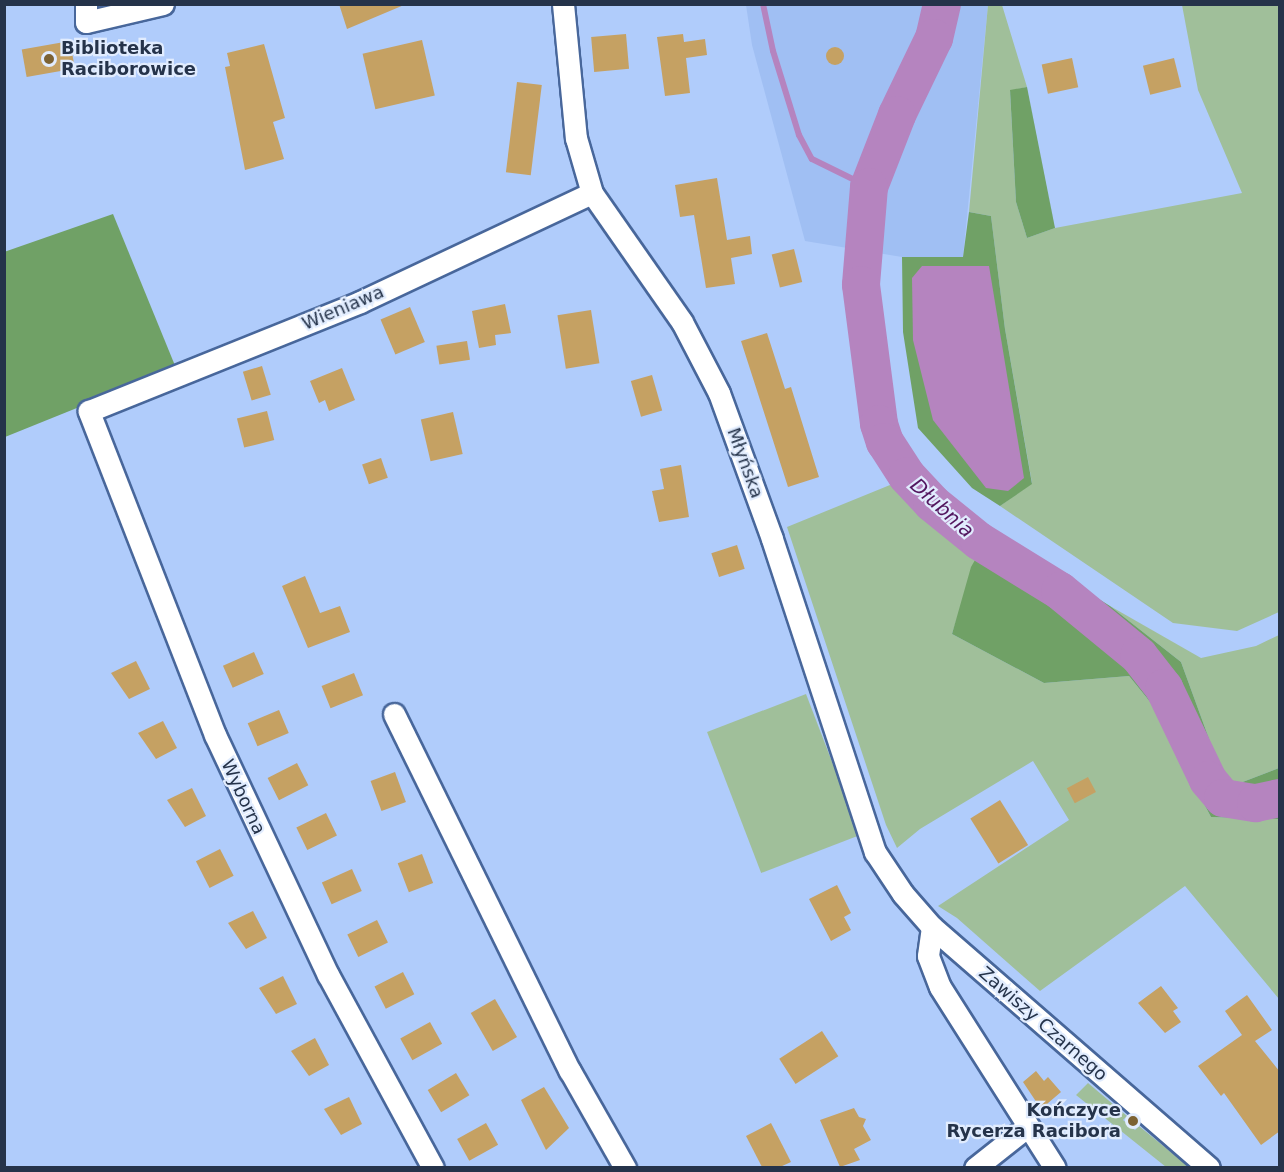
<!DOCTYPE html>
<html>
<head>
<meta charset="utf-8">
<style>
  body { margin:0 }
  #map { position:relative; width:1284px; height:1172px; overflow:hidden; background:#b0ccfb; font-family:"DejaVu Sans",sans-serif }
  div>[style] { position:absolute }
  .built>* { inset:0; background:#a0bff3 }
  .green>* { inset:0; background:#a0bf9a; transform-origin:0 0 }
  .forest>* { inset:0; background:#70a166 }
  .water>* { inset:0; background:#b584bf }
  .stream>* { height:6px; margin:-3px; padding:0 3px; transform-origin:3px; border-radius:3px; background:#b584bf }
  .river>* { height:38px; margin:-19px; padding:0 19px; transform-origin:19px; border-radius:19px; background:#b584bf }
  .building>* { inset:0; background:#c5a163; transform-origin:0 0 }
  .round { border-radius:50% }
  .roads { filter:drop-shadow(2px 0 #48679b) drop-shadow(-2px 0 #48679b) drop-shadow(0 2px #48679b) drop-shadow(0 -2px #48679b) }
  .minor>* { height:21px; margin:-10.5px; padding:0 10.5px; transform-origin:10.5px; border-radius:10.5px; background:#fff }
  .dots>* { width:16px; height:16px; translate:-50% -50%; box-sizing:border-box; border:3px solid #e1ecfe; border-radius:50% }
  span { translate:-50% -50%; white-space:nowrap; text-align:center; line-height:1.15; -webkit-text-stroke:4.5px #e1ecfe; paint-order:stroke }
  .poi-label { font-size:18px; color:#25334a; font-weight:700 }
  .left { translate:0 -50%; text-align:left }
  .right { translate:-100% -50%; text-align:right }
  .street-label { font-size:18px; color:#25334a }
  .water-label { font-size:20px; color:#53175f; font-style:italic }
  .frame { position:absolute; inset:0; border:6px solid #25334a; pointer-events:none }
</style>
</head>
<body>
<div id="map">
  <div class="built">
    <i style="clip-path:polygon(746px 5px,988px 5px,963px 257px,902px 257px,805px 241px,752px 45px)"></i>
  </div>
  <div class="green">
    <i style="clip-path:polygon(988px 5px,1002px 5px,1027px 87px,1010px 91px,1016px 202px,1027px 238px,1055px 228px,1242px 193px,1198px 90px,1182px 5px,1279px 5px,1279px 612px,1237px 631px,1173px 623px,1000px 506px,1032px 483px,1005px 329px,991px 216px,969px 212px)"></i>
    <i style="clip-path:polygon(890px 485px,976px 559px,952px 634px,1044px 683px,1129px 676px,1151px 703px,1211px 817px,1279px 819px,1279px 999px,1185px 886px,1040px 991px,957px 918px,938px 906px,1069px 820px,1033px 761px,920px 829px,897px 848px,886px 825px,787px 527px)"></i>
    <i style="clip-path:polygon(1110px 606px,1201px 658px,1256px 646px,1279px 635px,1279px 768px,1227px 788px,1181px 662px)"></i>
    <i style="left:806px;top:694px;width:151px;height:106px;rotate:69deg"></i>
    <i style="clip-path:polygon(1088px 1083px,1127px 1116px,1123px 1120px,1135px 1130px,1139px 1126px,1189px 1167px,1166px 1167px,1076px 1095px)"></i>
  </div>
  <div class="forest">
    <i style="clip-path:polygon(1027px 87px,1055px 228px,1027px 238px,1016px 202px,1010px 90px)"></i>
    <i style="clip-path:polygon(969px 212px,991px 216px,1005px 329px,1032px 484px,1000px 506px,972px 488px,918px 428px,903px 332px,902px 257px,963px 257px)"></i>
    <i style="clip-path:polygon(113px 214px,176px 368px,5px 437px,4px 252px)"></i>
    <i style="clip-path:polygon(991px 532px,1110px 606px,1181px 662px,1227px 788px,1279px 768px,1279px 819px,1211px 817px,1151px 703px,1129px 676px,1044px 683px,952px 634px,971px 567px)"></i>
  </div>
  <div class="water">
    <i style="clip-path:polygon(922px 266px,989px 266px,1024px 478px,1008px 491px,986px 488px,933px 420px,913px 340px,912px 278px)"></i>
  </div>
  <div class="stream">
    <i style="left:763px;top:4px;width:48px;rotate:78deg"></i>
    <i style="left:773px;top:51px;width:88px;rotate:72.8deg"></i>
    <i style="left:799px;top:135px;width:27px;rotate:62deg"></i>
    <i style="left:812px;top:159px;width:64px;rotate:26.2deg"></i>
  </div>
  <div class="river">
    <i style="left:942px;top:4px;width:35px;rotate:103deg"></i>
    <i style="left:934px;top:38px;width:85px;rotate:115.7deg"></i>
    <i style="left:897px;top:115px;width:77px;rotate:111.3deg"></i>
    <i style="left:869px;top:187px;width:98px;rotate:94.7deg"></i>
    <i style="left:861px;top:285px;width:140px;rotate:82.6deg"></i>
    <i style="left:879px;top:424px;width:19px;rotate:72deg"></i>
    <i style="left:885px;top:442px;width:40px;rotate:57.1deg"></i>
    <i style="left:907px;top:476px;width:37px;rotate:47deg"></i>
    <i style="left:932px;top:503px;width:60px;rotate:39deg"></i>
    <i style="left:979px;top:541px;width:95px;rotate:31.7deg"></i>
    <i style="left:1060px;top:591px;width:102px;rotate:39.4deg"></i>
    <i style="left:1139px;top:656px;width:41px;rotate:52deg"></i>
    <i style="left:1164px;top:688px;width:102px;rotate:64.4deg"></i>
    <i style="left:1208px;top:780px;width:23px;rotate:50deg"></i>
    <i style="left:1223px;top:798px;width:33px;rotate:9deg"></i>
    <i style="left:1256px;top:803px;width:25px;rotate:-12deg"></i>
  </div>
  <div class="building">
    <i style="clip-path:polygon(339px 4px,404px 4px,404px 5px,347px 29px)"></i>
    <i style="left:626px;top:34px;width:35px;height:35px;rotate:85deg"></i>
    <i style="clip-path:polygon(683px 34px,684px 42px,705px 39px,707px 55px,686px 58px,690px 93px,665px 96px,657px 37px)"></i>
    <i style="left:422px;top:40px;width:57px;height:61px;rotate:77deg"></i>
    <i style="left:70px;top:41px;width:28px;height:49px;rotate:80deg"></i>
    <i style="clip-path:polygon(264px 44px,285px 118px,273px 122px,284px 159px,245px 170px,225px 67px,230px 66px,227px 53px)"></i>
    <i class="round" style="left:826px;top:47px;width:18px;height:18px"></i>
    <i style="left:1072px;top:58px;width:30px;height:31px;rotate:78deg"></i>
    <i style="left:1174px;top:58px;width:30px;height:32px;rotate:76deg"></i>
    <i style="left:517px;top:82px;width:25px;height:91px;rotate:7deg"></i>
    <i style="clip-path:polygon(717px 178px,727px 240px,750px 236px,752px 254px,731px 258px,735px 284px,706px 288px,694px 215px,680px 217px,675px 185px)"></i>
    <i style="left:794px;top:249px;width:34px;height:23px;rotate:76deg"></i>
    <i style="clip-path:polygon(505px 304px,511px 333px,495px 335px,496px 345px,479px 348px,472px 311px)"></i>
    <i style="left:410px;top:307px;width:38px;height:32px;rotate:67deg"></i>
    <i style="left:591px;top:310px;width:54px;height:34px;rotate:81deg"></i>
    <i style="clip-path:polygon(767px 333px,785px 389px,791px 387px,819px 477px,788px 487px,741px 341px)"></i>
    <i style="left:467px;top:341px;width:19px;height:31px;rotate:81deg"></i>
    <i style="left:262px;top:366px;width:30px;height:20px;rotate:73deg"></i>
    <i style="clip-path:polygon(342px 368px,355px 400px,329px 411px,325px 400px,319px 403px,310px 381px)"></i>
    <i style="left:652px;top:375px;width:37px;height:22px;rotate:74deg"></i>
    <i style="left:267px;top:411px;width:30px;height:31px;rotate:76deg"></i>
    <i style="left:453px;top:412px;width:43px;height:33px;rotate:77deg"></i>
    <i style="left:381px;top:458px;width:21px;height:20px;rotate:71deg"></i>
    <i style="clip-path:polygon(681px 465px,689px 517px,659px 522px,652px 491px,664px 489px,660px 469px)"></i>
    <i style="left:737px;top:545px;width:25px;height:27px;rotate:72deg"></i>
    <i style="clip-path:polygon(305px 576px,320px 613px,340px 606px,350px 632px,308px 648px,282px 586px)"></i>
    <i style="left:254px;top:652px;width:24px;height:34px;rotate:66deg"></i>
    <i style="clip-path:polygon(136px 661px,150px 689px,129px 699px,111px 673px)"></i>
    <i style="left:354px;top:673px;width:24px;height:35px;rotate:68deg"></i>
    <i style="left:279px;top:710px;width:25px;height:34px;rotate:67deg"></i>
    <i style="clip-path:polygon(163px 721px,177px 748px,156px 759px,138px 733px)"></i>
    <i style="left:297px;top:763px;width:25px;height:33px;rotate:63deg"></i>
    <i style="left:395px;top:772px;width:32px;height:26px;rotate:70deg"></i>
    <i style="left:1088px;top:777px;width:17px;height:24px;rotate:62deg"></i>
    <i style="clip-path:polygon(192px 788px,206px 816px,185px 827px,167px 800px)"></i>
    <i style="left:1000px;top:800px;width:53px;height:35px;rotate:58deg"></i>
    <i style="left:326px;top:813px;width:25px;height:33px;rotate:64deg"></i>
    <i style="left:220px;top:849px;width:30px;height:27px;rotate:63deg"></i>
    <i style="left:422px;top:854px;width:31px;height:26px;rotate:69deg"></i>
    <i style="left:352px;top:869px;width:24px;height:33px;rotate:66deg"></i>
    <i style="clip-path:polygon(837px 885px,851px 913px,844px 917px,851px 930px,831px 941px,809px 899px)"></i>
    <i style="clip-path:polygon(253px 911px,267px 938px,246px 949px,228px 923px)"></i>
    <i style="left:377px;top:920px;width:25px;height:33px;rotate:64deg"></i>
    <i style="left:403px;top:972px;width:25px;height:32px;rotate:63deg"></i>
    <i style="clip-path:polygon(283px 976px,297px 1004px,276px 1014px,259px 988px)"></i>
    <i style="clip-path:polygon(1161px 986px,1178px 1008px,1173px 1011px,1181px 1022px,1165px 1033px,1138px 1003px)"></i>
    <i style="clip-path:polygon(1247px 995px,1272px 1030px,1255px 1041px,1280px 1072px,1280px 1131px,1261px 1145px,1224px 1093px,1221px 1096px,1198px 1066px,1242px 1035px,1225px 1011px)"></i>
    <i style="left:495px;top:999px;width:44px;height:28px;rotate:60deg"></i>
    <i style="left:430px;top:1022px;width:25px;height:34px;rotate:61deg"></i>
    <i style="left:822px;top:1031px;width:30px;height:51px;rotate:57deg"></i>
    <i style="clip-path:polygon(315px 1038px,329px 1065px,309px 1076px,291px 1051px)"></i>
    <i style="clip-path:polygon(1036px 1071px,1044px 1081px,1048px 1077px,1061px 1092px,1041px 1109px,1023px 1082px)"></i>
    <i style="left:456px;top:1073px;width:26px;height:33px;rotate:59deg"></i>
    <i style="clip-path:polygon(544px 1087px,569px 1128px,546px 1150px,521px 1100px)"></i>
    <i style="clip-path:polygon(349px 1097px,362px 1124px,341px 1135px,324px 1109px)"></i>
    <i style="clip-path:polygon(854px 1108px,859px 1117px,866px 1119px,863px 1126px,871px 1140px,854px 1149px,860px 1160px,840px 1167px,820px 1120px)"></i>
    <i style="left:486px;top:1123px;width:25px;height:33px;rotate:61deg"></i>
    <i style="clip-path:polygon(771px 1123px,791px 1162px,780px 1167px,762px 1167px,746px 1136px)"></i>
  </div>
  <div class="roads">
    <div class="minor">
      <i style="left:86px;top:4px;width:18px;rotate:90deg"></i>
      <i style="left:86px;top:22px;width:79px;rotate:-13.2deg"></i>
      <i style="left:563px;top:4px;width:135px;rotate:84.5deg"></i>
      <i style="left:576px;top:138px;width:57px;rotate:73.8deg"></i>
      <i style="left:592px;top:193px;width:157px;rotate:55.1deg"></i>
      <i style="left:682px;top:322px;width:80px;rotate:62.5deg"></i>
      <i style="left:719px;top:393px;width:155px;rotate:70deg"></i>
      <i style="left:772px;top:539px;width:330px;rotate:71.8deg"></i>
      <i style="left:875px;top:852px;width:50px;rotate:56.3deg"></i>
      <i style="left:903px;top:894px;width:44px;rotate:48.7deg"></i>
      <i style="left:932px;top:927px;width:367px;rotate:41deg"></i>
      <i style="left:394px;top:714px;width:398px;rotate:63.8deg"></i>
      <i style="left:570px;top:1071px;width:112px;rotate:60.4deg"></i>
      <i style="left:932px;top:927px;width:29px;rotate:98deg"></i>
      <i style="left:928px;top:956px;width:33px;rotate:69deg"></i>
      <i style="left:940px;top:987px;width:214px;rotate:57.6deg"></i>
      <i style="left:433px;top:1168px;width:220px;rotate:-118.5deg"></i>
      <i style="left:328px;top:975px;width:265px;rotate:-115.2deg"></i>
      <i style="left:215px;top:735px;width:348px;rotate:-111.3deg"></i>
      <i style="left:89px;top:411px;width:292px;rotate:-21.9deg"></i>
      <i style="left:360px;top:302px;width:256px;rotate:-25.2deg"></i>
      <i style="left:975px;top:1168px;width:66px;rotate:-38.3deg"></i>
    </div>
  </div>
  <div class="dots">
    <i style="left:49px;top:59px;background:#7c6233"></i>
    <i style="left:1133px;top:1121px;background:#7c6233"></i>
  </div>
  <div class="poi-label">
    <span class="left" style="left:61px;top:59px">Biblioteka<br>Raciborowice</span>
    <span class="right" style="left:1121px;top:1121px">Kończyce<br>Rycerza Racibora</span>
  </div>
  <div class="street-label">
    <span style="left:343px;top:308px;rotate:-23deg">Wieniawa</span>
    <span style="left:745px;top:463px;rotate:70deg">Młyńska</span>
    <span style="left:243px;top:797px;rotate:65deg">Wyborna</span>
    <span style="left:1043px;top:1024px;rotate:41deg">Zawiszy Czarnego</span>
  </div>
  <div class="water-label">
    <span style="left:942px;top:508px;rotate:42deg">Dłubnia</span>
  </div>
  <div class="frame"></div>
</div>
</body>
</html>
